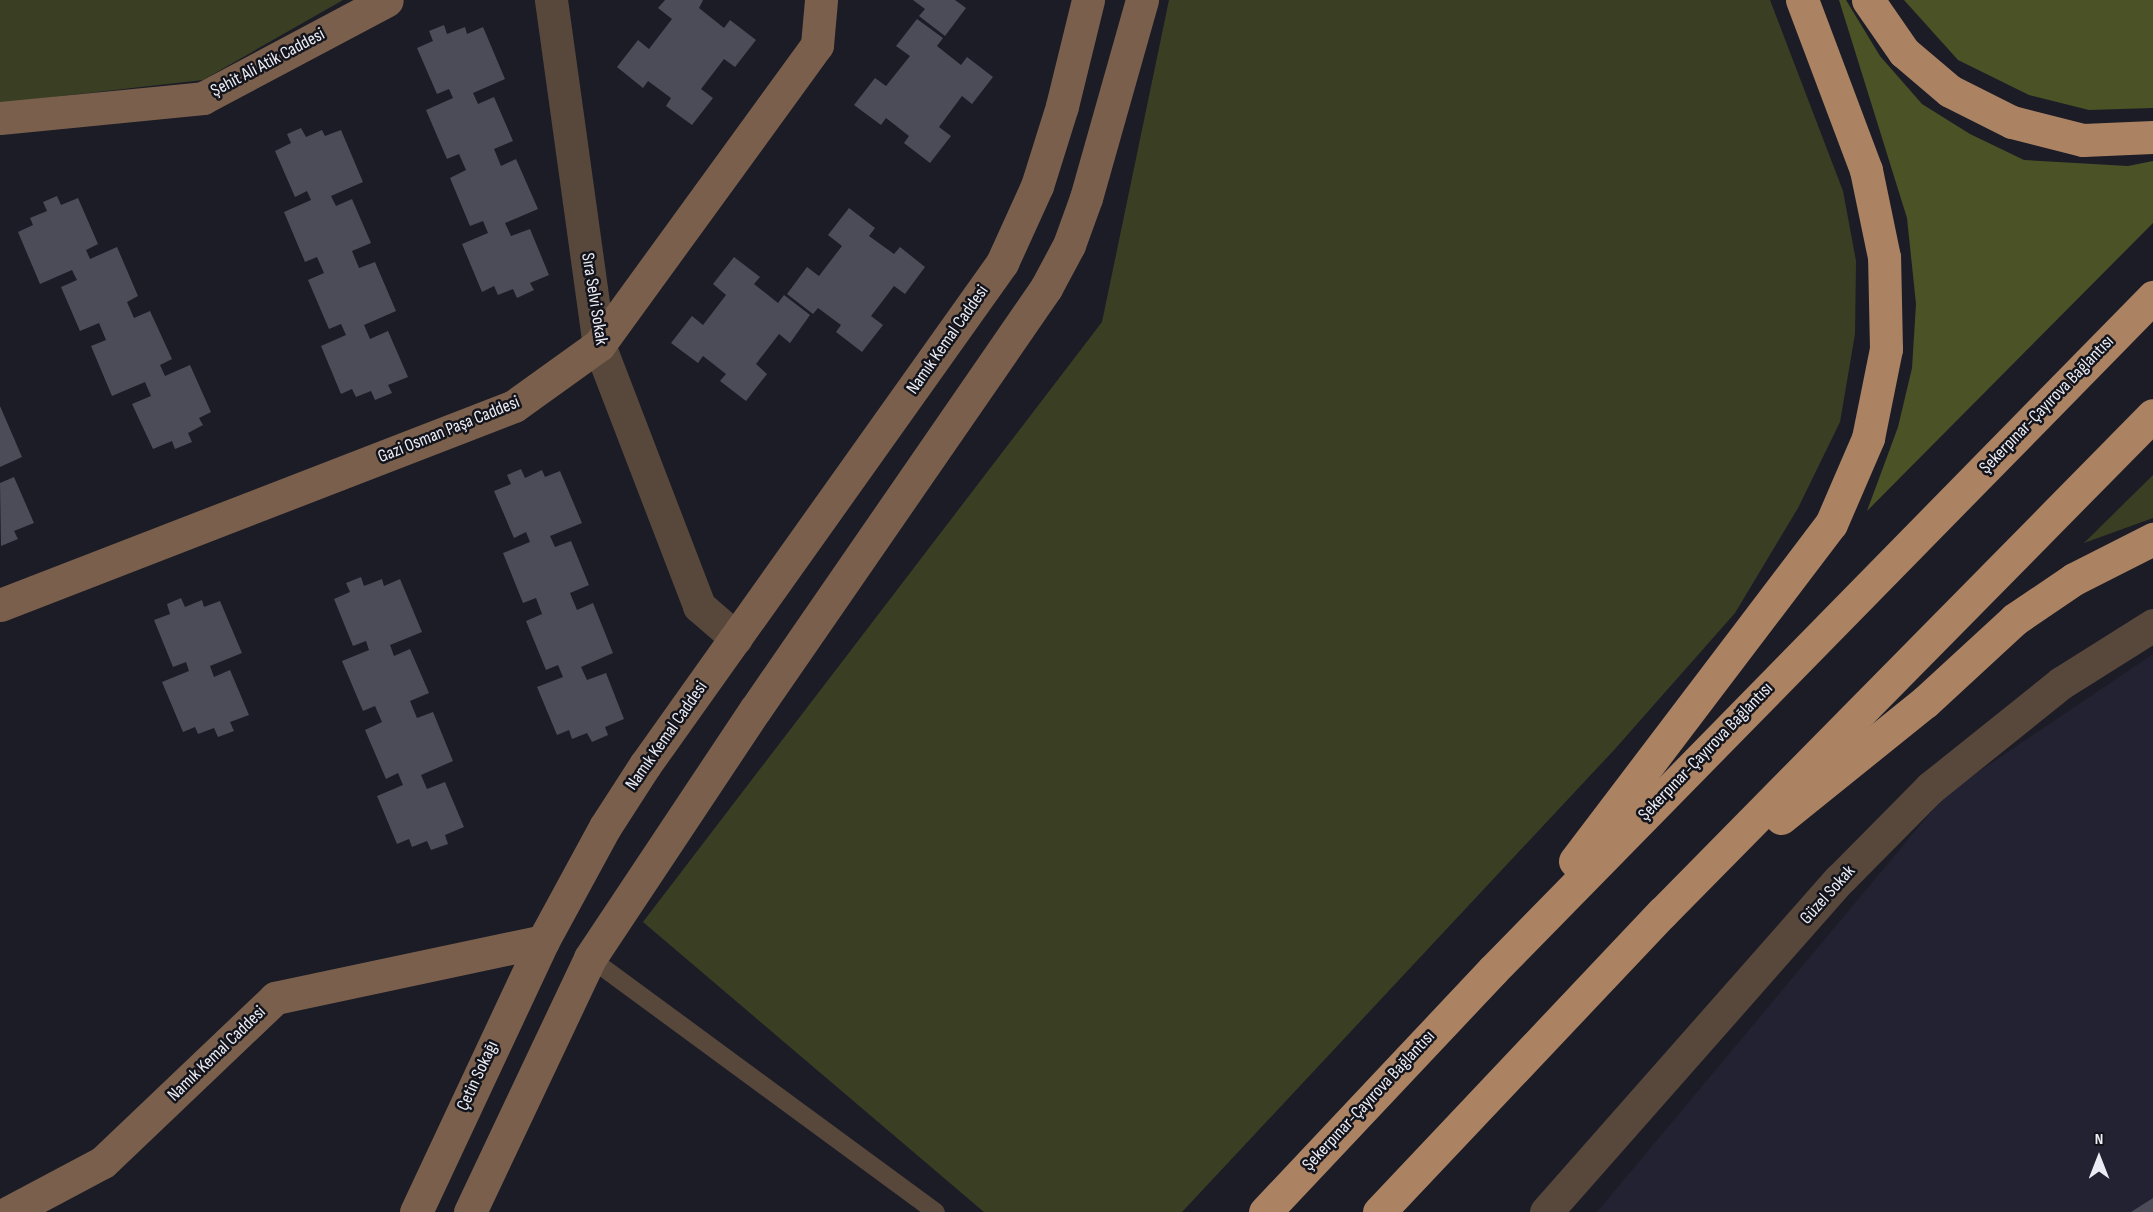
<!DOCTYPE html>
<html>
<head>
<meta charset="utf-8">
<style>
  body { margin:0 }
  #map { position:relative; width:2153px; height:1212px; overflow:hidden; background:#1c1c26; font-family:"Sofia Sans Condensed",sans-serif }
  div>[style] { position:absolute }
  .built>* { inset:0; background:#232232 }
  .green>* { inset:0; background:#3a3f24 }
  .forest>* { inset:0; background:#4a5226 }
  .building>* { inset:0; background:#4c4c58 }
  .lane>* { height:18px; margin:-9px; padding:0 9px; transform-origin:9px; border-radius:9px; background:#58483c }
  .street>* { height:33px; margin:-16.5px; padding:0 16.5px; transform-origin:16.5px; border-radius:16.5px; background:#58483c }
  .secondary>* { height:33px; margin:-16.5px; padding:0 16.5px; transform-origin:16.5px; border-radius:16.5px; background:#7a604c }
  .highway>* { height:33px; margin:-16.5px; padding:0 16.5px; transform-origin:16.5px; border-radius:16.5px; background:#ab8363 }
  span { translate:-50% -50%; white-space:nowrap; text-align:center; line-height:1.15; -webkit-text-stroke:5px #13131c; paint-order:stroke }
  .street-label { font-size:18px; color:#ececf4 }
  .north { position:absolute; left:2069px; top:1128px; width:60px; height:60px; -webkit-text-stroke:4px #13131c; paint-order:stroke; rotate:0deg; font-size:16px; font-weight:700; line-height:24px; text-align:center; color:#ececf4 }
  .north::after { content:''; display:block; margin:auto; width:21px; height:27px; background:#ececf4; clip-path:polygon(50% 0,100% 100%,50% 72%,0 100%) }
</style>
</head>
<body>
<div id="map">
  <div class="built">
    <i style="clip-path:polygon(2153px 654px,2153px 1212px,1597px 1212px,1947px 793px)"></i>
  </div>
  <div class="green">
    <i style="clip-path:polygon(0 0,343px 0,203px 80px,0 103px)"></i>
    <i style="clip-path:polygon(1169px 0,1770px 0,1843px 191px,1856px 261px,1855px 334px,1840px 422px,1798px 508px,1735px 613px,1614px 750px,1182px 1212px,984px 1212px,643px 922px,1102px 322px)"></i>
    <i style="clip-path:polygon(2153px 475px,2153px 518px,2084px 543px)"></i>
  </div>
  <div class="forest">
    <i style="clip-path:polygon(1839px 0,1846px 0,1880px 56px,1922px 104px,1970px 134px,2024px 160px,2128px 166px,2153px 161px,2153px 223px,1867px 511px,1898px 427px,1912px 368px,1916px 304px,1907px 218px)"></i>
    <i style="clip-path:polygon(1904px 0,2153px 0,2153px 108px,2089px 110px,2029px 95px,1958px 60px)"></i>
  </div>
  <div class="building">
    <i style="clip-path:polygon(665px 0,703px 0,699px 8px,724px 28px,730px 20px,756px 40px,735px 67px,724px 59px,701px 89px,713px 98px,692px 125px,666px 106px,671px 98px,648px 81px,643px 88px,617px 67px,638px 40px,649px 49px,672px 19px,658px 8px)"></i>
    <i style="clip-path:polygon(913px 0,955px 0,966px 8px,945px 36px,919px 16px,925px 9px)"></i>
    <i style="clip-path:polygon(917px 19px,943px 38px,937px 46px,961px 65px,967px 57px,993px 77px,972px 104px,962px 96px,939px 127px,951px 136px,930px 163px,904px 143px,909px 136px,886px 118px,881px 125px,854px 105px,875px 78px,886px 86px,910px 56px,896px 46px)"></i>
    <i style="clip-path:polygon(444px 25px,447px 34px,465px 27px,467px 34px,483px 27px,505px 79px,473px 93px,478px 104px,494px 97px,513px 141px,494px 149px,501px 166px,516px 159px,538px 209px,505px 223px,511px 236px,530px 229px,549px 275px,530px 283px,534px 290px,517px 298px,513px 289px,498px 295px,494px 286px,482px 292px,462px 244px,488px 233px,483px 221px,470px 226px,450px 178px,466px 170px,459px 154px,447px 159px,426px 110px,453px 98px,449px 89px,437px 94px,417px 48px,433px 41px,429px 31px)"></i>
    <i style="clip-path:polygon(301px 128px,306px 137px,322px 130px,325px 136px,341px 130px,363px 182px,331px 196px,336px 206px,352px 199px,371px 243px,352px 251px,359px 268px,375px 262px,396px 311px,364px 325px,370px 339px,388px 331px,408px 377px,388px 385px,392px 393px,375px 400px,371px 391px,356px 397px,352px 389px,341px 394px,321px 346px,346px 335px,341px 324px,329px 329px,308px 280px,324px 273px,317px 257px,305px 262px,284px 212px,311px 200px,307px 191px,295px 197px,275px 151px,291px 143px,287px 134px)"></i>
    <i style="clip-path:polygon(57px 196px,61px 205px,78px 198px,98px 244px,86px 250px,90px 259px,117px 247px,138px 296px,127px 302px,134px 318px,150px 311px,172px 359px,160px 365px,165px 376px,190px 365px,211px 412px,199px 418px,203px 425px,188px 433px,192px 442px,175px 449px,172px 441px,153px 449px,132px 404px,151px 396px,145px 382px,112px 396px,91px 346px,106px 340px,99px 323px,80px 331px,61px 287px,77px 280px,72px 270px,40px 284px,18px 232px,33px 225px,30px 218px,47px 211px,43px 202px)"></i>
    <i style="clip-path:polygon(849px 208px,875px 228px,869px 236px,894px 254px,900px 247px,925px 267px,905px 294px,894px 286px,871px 316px,883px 325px,862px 352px,836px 332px,841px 325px,818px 308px,813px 314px,787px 294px,807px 267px,819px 276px,842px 246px,828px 235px)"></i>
    <i style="clip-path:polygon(734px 257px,760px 277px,754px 284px,778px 303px,784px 295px,810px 315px,790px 343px,779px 334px,756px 364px,767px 374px,746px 401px,720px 381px,726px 374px,703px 356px,698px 363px,671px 343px,692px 316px,703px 325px,726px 295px,713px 284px)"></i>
    <i style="clip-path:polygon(0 406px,22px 457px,0 467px)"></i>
    <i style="clip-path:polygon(521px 469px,525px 478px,542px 470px,545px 477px,560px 471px,582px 523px,550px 536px,555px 547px,571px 541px,589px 585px,570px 593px,577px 610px,593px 603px,613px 653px,581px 667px,587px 680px,606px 673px,624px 719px,605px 727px,608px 735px,592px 742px,587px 733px,572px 739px,569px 730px,557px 735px,537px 687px,563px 677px,558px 665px,546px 670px,526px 621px,542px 614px,536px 598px,523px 603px,503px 553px,530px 542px,526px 532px,514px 538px,494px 491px,511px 484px,507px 475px)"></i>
    <i style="clip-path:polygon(14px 477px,34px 523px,14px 531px,18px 539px,1px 546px,0 483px)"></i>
    <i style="clip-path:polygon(361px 577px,364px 586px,382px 579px,384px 586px,400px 579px,422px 632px,390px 645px,394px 656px,410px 649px,429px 693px,410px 701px,417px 718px,433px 712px,453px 761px,421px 775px,427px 789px,445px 782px,464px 827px,445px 835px,448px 844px,431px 850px,427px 841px,412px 847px,409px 839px,397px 844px,377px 796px,403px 785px,398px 773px,386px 779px,365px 730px,382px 722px,375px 706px,363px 711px,342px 661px,369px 650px,366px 641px,353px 646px,334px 599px,350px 592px,346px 583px)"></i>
    <i style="clip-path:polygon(181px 598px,185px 607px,202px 600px,204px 607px,220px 601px,242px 653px,210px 666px,214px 677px,230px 670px,249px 715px,230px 722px,234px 731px,218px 737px,214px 728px,198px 734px,195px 727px,183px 732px,162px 682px,189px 671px,186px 662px,173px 667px,154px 620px,170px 614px,167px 604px)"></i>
    <i style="clip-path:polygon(2153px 1198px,2153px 1212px,2131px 1212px)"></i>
  </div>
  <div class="lane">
    <i style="left:590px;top:958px;width:429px;rotate:36.3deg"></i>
  </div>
  <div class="street">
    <i style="left:551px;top:0;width:348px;rotate:82.1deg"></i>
    <i style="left:599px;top:345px;width:280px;rotate:69deg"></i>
    <i style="left:699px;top:606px;width:49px;rotate:40.9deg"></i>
    <i style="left:1546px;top:1212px;width:444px;rotate:-48.6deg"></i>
    <i style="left:1840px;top:879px;width:128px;rotate:-45.3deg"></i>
    <i style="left:1930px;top:788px;width:168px;rotate:-38.7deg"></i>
    <i style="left:2061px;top:683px;width:109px;rotate:-32.2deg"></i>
  </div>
  <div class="secondary">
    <i style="left:0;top:118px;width:204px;rotate:-5.6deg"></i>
    <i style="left:203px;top:98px;width:208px;rotate:-28deg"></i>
    <i style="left:0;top:605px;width:551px;rotate:-21.16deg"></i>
    <i style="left:514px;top:406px;width:105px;rotate:-35.7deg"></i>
    <i style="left:599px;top:345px;width:371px;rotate:-54deg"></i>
    <i style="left:817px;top:45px;width:45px;rotate:-84.9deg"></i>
    <i style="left:9px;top:1212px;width:106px;rotate:-28deg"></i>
    <i style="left:103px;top:1162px;width:238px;rotate:-43.6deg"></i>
    <i style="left:275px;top:998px;width:274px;rotate:-12deg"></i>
    <i style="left:416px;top:1212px;width:299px;rotate:-64.9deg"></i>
    <i style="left:543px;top:941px;width:130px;rotate:-61.5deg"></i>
    <i style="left:605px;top:827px;width:74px;rotate:-57.2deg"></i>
    <i style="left:645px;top:765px;width:616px;rotate:-54.58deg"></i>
    <i style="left:1002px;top:263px;width:85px;rotate:-65.6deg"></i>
    <i style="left:1037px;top:186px;width:84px;rotate:-72.6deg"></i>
    <i style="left:1062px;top:106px;width:109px;rotate:-76.2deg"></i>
    <i style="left:470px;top:1212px;width:281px;rotate:-64.7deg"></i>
    <i style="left:590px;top:958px;width:298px;rotate:-56.4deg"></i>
    <i style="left:755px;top:710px;width:513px;rotate:-55.41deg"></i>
    <i style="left:1046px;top:288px;width:49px;rotate:-61.9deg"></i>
    <i style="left:1069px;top:245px;width:50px;rotate:-70.1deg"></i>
    <i style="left:1086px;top:198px;width:206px;rotate:-74.2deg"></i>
  </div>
  <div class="highway">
    <i style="left:1868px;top:0;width:63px;rotate:55.3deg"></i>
    <i style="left:1904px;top:52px;width:60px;rotate:40.3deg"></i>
    <i style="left:1950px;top:91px;width:69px;rotate:26.6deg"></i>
    <i style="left:2012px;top:122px;width:73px;rotate:14.2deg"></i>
    <i style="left:2083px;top:140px;width:70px;rotate:-2.5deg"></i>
    <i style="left:1781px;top:818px;width:185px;rotate:-38.9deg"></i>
    <i style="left:1925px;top:702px;width:122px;rotate:-42.7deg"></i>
    <i style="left:2015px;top:619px;width:71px;rotate:-34.1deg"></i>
    <i style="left:2074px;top:579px;width:89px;rotate:-26.9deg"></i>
    <i style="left:1575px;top:861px;width:423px;rotate:-52.8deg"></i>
    <i style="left:1831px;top:524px;width:94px;rotate:-66.7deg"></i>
    <i style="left:1868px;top:438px;width:91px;rotate:-78.6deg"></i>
    <i style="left:1886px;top:349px;width:92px;rotate:-91.2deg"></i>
    <i style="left:1884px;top:257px;width:89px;rotate:-101.7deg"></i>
    <i style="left:1866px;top:170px;width:182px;rotate:-110.6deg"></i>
    <i style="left:1265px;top:1212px;width:332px;rotate:-46.7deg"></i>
    <i style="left:1493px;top:970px;width:943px;rotate:-45.56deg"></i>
    <i style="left:1379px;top:1212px;width:412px;rotate:-46.6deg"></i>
    <i style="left:1662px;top:913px;width:699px;rotate:-45.41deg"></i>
  </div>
  <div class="street-label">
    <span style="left:268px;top:63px;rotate:-28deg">Şehit Ali Atik Caddesi</span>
    <span style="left:594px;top:299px;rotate:81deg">Sıra Selvi Sokak</span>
    <span style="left:948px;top:340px;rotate:-55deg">Namık Kemal Caddesi</span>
    <span style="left:2047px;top:405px;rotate:-46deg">Şekerpınar-Çayırova Bağlantısı</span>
    <span style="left:449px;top:430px;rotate:-22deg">Gazi Osman Paşa Caddesi</span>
    <span style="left:667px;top:736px;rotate:-55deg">Namık Kemal Caddesi</span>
    <span style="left:1706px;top:752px;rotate:-46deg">Şekerpınar-Çayırova Bağlantısı</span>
    <span style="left:1828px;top:895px;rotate:-48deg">Güzel Sokak</span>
    <span style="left:217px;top:1054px;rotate:-44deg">Namık Kemal Caddesi</span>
    <span style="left:478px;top:1076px;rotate:-65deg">Çetin Sokağı</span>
    <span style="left:1369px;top:1101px;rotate:-47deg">Şekerpınar-Çayırova Bağlantısı</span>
  </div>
  <div class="north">N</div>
</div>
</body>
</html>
